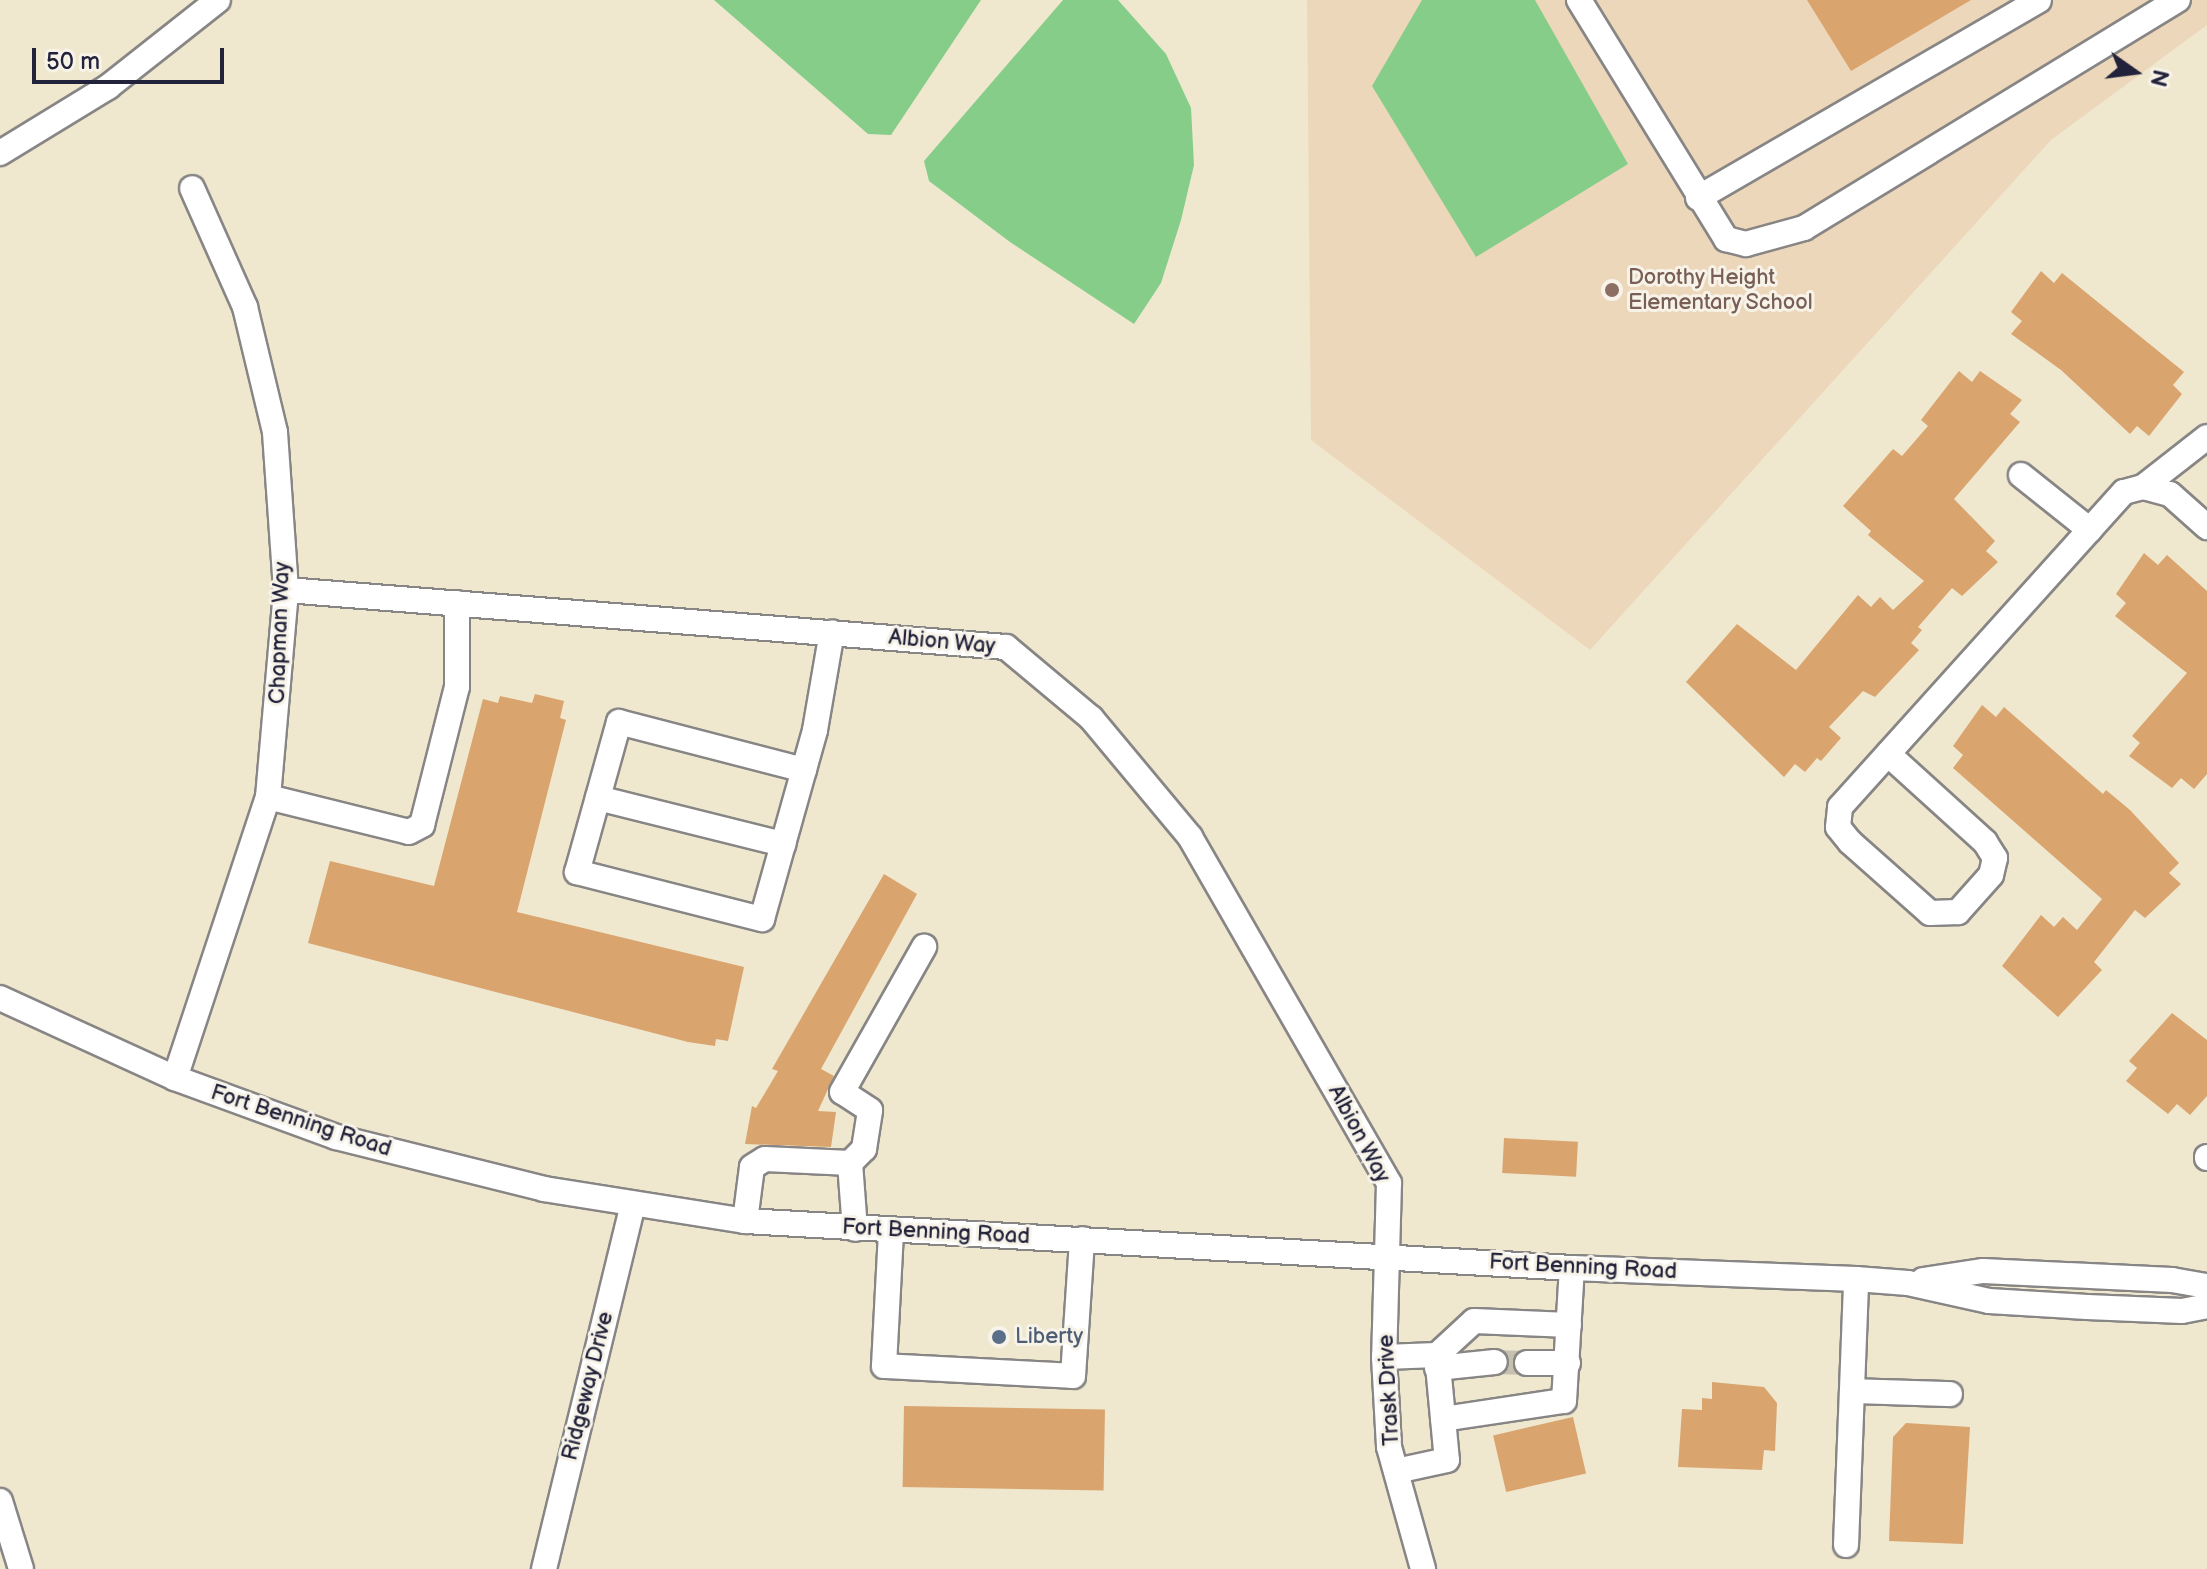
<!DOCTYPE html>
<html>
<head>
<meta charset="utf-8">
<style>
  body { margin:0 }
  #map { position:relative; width:2207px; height:1569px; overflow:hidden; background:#efe8cf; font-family:"Balsamiq Sans",sans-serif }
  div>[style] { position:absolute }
  .built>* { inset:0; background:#edd7bb }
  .green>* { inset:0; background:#85cd89 }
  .building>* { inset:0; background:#d9a46e; transform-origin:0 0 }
  .minor-tunnel>* { height:24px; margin-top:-12px; transform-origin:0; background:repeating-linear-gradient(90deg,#c6c0b1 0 24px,transparent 0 36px) }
  .roads { filter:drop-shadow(2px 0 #888585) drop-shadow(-2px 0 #888585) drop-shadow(0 2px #888585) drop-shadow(0 -2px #888585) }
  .minor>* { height:24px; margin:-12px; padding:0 12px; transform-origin:12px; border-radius:12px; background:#fff }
  .dots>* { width:22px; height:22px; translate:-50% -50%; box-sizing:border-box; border:4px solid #f7f3e8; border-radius:50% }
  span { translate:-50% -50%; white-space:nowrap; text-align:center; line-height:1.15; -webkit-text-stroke:6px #f7f3e8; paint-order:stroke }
  .education-label { font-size:22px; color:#785e54 }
  .left { translate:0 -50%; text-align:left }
  .street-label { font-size:22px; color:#22223b }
  .service-label { font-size:22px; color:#4e5e75 }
  .north { position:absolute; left:2095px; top:32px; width:80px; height:80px; -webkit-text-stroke:6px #f7f3e8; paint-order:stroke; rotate:104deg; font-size:22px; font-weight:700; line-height:32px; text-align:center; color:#22223b }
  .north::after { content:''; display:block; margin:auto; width:28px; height:36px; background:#22223b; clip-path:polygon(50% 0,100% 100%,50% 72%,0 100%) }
  .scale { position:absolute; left:32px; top:48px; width:192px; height:36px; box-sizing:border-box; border:4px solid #22223b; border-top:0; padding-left:10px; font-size:24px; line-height:28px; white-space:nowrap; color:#22223b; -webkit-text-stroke:6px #f7f3e8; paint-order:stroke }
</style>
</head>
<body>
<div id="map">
  <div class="built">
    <i style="clip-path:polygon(1307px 0,2207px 0,2207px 25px,2051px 140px,1590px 650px,1311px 440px)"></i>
  </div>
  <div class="green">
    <i style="clip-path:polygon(714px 0,981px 0,891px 135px,868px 134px)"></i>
    <i style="clip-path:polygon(1063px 0,1118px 0,1166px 54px,1191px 108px,1194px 165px,1181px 220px,1161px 283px,1134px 324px,1010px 242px,929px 181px,924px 161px)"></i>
    <i style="clip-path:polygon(1422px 0,1535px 0,1628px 164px,1476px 257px,1372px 86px)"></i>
  </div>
  <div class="building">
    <i style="clip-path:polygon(1807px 0,1971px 0,1851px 71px)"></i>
    <i style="clip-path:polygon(2041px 271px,2054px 283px,2062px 273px,2184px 372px,2173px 385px,2182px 394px,2149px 436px,2137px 426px,2130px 434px,2061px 370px,2011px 334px,2022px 321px,2011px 312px)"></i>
    <i style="clip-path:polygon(1959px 371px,1972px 382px,1980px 371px,2022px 400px,2010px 414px,2020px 422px,1954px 499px,1995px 541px,1986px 551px,1998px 562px,1962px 596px,1952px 588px,1918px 627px,1922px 630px,1911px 643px,1919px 650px,1875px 697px,1863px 691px,1829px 727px,1841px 738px,1821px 761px,1817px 758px,1805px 772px,1795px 764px,1784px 777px,1686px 682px,1737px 624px,1796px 670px,1858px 595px,1871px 607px,1880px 597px,1893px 610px,1924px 581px,1868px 535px,1871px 531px,1843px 506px,1893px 449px,1902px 456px,1928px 426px,1921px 420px)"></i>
    <i style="clip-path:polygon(2144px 553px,2158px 565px,2167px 555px,2207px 591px,2207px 774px,2194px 789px,2181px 778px,2172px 788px,2129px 756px,2140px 743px,2132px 736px,2187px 673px,2115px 616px,2126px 603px,2116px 594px)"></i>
    <i style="clip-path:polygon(535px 694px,564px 701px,560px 718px,566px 720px,517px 912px,744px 967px,728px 1041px,716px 1039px,715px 1046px,688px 1042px,308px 943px,330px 861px,434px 886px,483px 699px,498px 703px,500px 696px,532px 703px)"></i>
    <i style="clip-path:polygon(1982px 705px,1996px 717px,2004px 707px,2103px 794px,2106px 790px,2130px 810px,2179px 863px,2169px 873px,2181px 884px,2145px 918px,2135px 910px,2094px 962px,2102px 970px,2058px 1017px,2002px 966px,2041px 915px,2054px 927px,2063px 917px,2077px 930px,2102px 899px,1953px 768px,1963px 755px,1953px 746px)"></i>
    <i style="clip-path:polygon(884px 874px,917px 894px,821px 1069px,834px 1076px,818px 1111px,836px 1112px,831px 1147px,745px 1144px,752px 1106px,756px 1108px,778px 1071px,772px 1069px)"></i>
    <i style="clip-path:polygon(2172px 1013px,2207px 1040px,2207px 1096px,2190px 1115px,2177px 1104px,2168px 1114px,2126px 1081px,2137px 1068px,2129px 1061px)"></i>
    <i style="left:1504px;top:1138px;width:74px;height:35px;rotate:3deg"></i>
    <i style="clip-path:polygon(1712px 1382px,1764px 1387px,1777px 1403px,1775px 1451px,1764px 1450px,1762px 1470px,1678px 1467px,1682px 1409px,1702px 1410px,1702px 1398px,1712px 1399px)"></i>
    <i style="left:904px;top:1406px;width:201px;height:81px;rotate:1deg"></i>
    <i style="left:1573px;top:1417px;width:58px;height:82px;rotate:77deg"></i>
    <i style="clip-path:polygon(1906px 1423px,1970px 1427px,1963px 1544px,1889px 1541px,1893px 1437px)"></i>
  </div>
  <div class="minor-tunnel">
    <i style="left:1495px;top:1362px;width:32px;rotate:2deg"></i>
  </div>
  <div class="roads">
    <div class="minor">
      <i style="left:1579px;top:0;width:281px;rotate:58.4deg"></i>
      <i style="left:1726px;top:239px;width:21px;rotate:14deg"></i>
      <i style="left:1746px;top:244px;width:60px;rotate:-15.4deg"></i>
      <i style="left:1804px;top:228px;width:438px;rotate:-31.4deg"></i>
      <i style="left:0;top:153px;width:127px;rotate:-31.4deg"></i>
      <i style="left:108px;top:87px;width:140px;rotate:-38.3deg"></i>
      <i style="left:1698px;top:198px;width:394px;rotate:-30.1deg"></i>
      <i style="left:2021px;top:475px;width:88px;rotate:38.6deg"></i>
      <i style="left:2143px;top:487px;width:81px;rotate:-38deg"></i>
      <i style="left:286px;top:590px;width:722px;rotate:4.53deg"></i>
      <i style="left:1006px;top:647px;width:111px;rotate:39.9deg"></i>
      <i style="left:1091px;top:718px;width:155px;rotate:50.2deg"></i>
      <i style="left:1190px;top:837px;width:399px;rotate:60.1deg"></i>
      <i style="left:1389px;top:1183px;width:174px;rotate:91.6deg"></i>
      <i style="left:1384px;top:1357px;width:90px;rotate:86.8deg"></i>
      <i style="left:1389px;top:1447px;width:127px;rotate:74.4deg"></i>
      <i style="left:1888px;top:754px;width:131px;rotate:42.2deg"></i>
      <i style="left:1985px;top:842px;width:19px;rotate:58deg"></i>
      <i style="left:1995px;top:858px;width:17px;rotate:103deg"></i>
      <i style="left:1991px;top:875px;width:50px;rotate:131.7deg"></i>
      <i style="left:1958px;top:912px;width:28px;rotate:178deg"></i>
      <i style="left:1930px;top:913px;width:107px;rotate:-138.4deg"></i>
      <i style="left:1850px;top:842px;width:19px;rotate:-129deg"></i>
      <i style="left:1838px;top:827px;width:20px;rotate:-84deg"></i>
      <i style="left:1840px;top:807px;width:424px;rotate:-48deg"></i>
      <i style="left:2124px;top:492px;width:20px;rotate:-15deg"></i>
      <i style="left:2143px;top:487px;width:28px;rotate:15deg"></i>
      <i style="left:2170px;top:494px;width:50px;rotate:41.7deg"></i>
      <i style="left:804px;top:770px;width:191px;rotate:-165.5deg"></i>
      <i style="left:619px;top:722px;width:156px;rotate:105.6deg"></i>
      <i style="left:577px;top:872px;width:191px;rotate:14.3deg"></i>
      <i style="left:762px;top:919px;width:196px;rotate:-74.3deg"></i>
      <i style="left:815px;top:730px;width:99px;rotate:-80.2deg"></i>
      <i style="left:268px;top:797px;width:145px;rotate:13.9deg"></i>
      <i style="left:409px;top:832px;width:15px;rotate:-28deg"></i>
      <i style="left:422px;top:825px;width:142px;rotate:-75.8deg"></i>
      <i style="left:457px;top:687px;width:84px;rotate:-90deg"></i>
      <i style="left:598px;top:798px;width:191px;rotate:14deg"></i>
      <i style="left:0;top:998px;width:192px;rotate:24.6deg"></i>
      <i style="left:175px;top:1078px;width:171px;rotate:20.1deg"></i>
      <i style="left:336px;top:1137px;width:214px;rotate:14deg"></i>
      <i style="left:544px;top:1189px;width:204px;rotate:9deg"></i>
      <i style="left:745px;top:1221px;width:828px;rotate:3.25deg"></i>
      <i style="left:1572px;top:1268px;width:284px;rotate:2.2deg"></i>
      <i style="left:1856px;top:1279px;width:52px;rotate:4.4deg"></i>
      <i style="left:1908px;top:1283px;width:83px;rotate:12.5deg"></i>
      <i style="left:1989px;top:1301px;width:98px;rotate:3.5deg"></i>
      <i style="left:2087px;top:1307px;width:95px;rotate:2.4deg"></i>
      <i style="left:2182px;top:1311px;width:25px;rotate:-11deg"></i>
      <i style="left:175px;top:1078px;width:296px;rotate:-71.7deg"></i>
      <i style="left:268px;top:797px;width:208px;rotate:-85deg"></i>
      <i style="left:286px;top:590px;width:158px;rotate:-94deg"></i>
      <i style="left:275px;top:432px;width:129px;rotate:-103.5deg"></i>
      <i style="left:245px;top:307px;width:130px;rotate:-114deg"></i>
      <i style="left:2207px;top:1157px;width:1px;rotate:90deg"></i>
      <i style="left:850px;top:1163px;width:20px;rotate:-45deg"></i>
      <i style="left:864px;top:1149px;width:39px;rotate:-81deg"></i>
      <i style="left:870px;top:1110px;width:33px;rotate:-147deg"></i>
      <i style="left:842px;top:1092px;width:167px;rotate:-60.5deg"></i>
      <i style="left:745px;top:1221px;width:54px;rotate:-82.6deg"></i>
      <i style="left:752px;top:1167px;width:15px;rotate:-32deg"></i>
      <i style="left:765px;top:1159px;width:85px;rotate:2.7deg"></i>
      <i style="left:850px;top:1163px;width:66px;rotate:85.7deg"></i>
      <i style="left:891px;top:1232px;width:134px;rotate:93deg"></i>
      <i style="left:884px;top:1366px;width:189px;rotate:3deg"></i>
      <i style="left:1073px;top:1376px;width:137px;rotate:-86.2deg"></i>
      <i style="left:1923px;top:1280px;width:61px;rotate:-8.5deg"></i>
      <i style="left:1983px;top:1271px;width:189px;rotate:2.7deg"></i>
      <i style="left:2172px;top:1280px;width:36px;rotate:10deg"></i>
      <i style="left:1437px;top:1355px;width:50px;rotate:-42.6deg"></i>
      <i style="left:1474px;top:1321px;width:95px;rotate:2.4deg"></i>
      <i style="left:1384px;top:1357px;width:53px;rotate:-2.2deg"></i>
      <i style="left:1437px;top:1355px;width:105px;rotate:84.6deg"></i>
      <i style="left:1447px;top:1460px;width:52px;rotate:167.8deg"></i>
      <i style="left:1527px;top:1363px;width:41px"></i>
      <i style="left:1437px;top:1368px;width:58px;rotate:-5.9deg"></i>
      <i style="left:1852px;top:1391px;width:98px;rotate:1.8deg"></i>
      <i style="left:1443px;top:1419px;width:122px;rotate:-8.5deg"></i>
      <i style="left:1564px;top:1401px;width:133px;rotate:-86.6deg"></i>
      <i style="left:0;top:1501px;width:71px;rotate:72.8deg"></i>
      <i style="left:1846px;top:1545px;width:266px;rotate:-87.8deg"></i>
      <i style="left:544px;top:1569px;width:376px;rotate:-76.3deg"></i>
    </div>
  </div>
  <div class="dots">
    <i style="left:1612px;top:290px;background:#8d6e63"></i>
    <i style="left:999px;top:1337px;background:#5c6f8a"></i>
  </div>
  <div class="education-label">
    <span class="left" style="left:1628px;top:290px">Dorothy Height<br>Elementary School</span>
  </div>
  <div class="street-label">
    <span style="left:280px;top:633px;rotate:-88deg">Chapman Way</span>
    <span style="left:942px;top:642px;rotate:5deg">Albion Way</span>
    <span style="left:301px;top:1121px;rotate:18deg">Fort Benning Road</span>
    <span style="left:1359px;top:1134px;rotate:62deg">Albion Way</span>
    <span style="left:936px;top:1232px;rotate:3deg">Fort Benning Road</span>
    <span style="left:1583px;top:1267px;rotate:3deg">Fort Benning Road</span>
    <span style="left:588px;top:1386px;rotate:-76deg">Ridgeway Drive</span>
    <span style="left:1389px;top:1390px;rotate:-93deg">Trask Drive</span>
  </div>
  <div class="service-label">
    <span class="left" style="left:1015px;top:1337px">Liberty</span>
  </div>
  <div class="north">N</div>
  <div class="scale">50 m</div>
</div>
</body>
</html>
